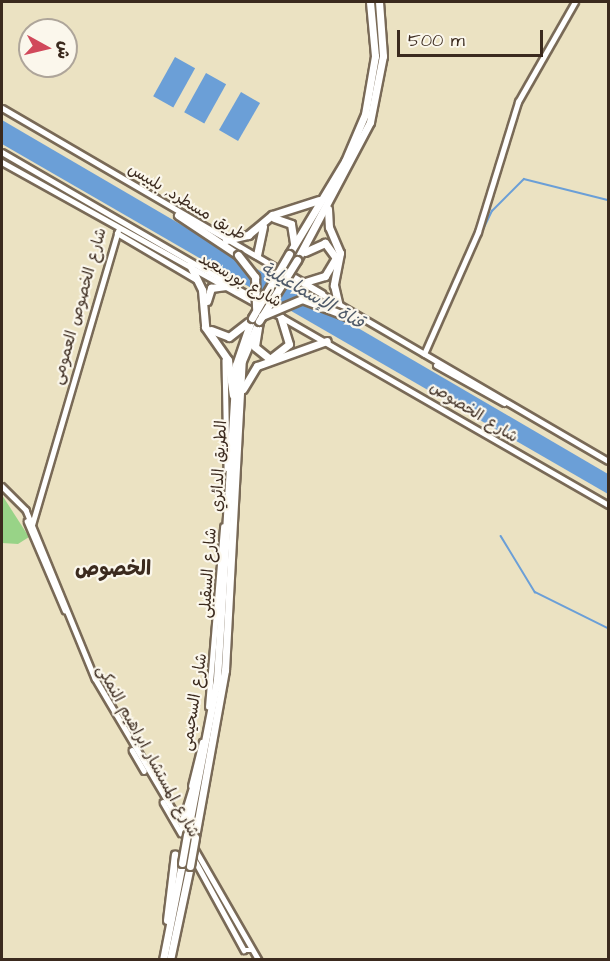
<!DOCTYPE html>
<html>
<head>
<meta charset="utf-8">
<style>
  body { margin:0 }
  #map { position:relative; width:610px; height:961px; overflow:hidden; background:#ebe2c2; font-family:"Architects Daughter","Playpen Sans Arabic",sans-serif }
  div>[style] { position:absolute }
  .green>* { inset:0; background:#98d387 }
  .water>* { inset:0; background:#6b9fd7; transform-origin:0 0 }
  .stream>* { height:1.5px; margin:-0.75px; padding:0 0.75px; transform-origin:0.75px; border-radius:0.75px; background:#6b9fd7 }
  .roads { filter:drop-shadow(2px 0 #796a57) drop-shadow(-2px 0 #796a57) drop-shadow(0 2px #796a57) drop-shadow(0 -2px #796a57) }
  .secondary>* { height:4.5px; margin:-2.25px; padding:0 2.25px; transform-origin:2.25px; border-radius:2.25px; background:#fff }
  .primary>* { height:5px; margin:-2.5px; padding:0 2.5px; transform-origin:2.5px; border-radius:2.5px; background:#fff }
  .highway>* { height:7px; margin:-3.5px; padding:0 3.5px; transform-origin:3.5px; border-radius:3.5px; background:#fff }
  .bridges { filter:drop-shadow(2px 0 #796a57) drop-shadow(-2px 0 #796a57) drop-shadow(0 2px #796a57) drop-shadow(0 -2px #796a57) }
  .highway-bridge>* { height:7px; margin:-3.5px; padding:0 3.5px; transform-origin:3.5px; border-radius:3.5px; background:#fff }
  span { translate:-50% -50%; white-space:nowrap; text-align:center; line-height:1.15; -webkit-text-stroke:4.5px #fbf7ec; paint-order:stroke }
  .street-label { font-size:16px; color:#3b2a1e }
  .water-label { font-size:18px; color:#4e5968; font-style:italic }
  .quarter-label { font-size:20px; color:#3b2a1e; font-weight:700 }
  .frame { position:absolute; inset:0; border:3px solid #3b2a1e; pointer-events:none }
  .north { position:absolute; left:18px; top:18px; width:60px; height:60px; box-sizing:border-box; background:#fbf7ec; border:2px solid #aea59a; border-radius:50%; rotate:98deg; font-size:16px; font-weight:700; line-height:24px; text-align:center; color:#3b2a1e }
  .north::after { content:''; display:block; margin:auto; width:21px; height:27px; background:#d1495b; clip-path:polygon(50% 0,100% 100%,50% 72%,0 100%) }
  .scale { position:absolute; left:397px; top:30px; width:146px; height:27px; box-sizing:border-box; border:3px solid #3b2a1e; border-top:0; padding-left:8px; font-size:18px; line-height:21px; white-space:nowrap; color:#3b2a1e; -webkit-text-stroke:4px #fbf7ec; paint-order:stroke }
</style>
</head>
<body>
<div id="map">
  <div class="green">
    <i style="clip-path:polygon(2px 495px,29px 537px,18px 544px,2px 543px)"></i>
  </div>
  <div class="water">
    <i style="left:175px;top:57px;width:23px;height:45px;rotate:29deg"></i>
    <i style="left:206px;top:73px;width:23px;height:45px;rotate:29deg"></i>
    <i style="left:241px;top:92px;width:22px;height:44px;rotate:30deg"></i>
    <i style="clip-path:polygon(2px 120px,608px 474px,608px 494px,2px 144px)"></i>
  </div>
  <div class="stream">
    <i style="left:461px;top:275px;width:71px;rotate:-64.2deg"></i>
    <i style="left:492px;top:211px;width:45px;rotate:-45deg"></i>
    <i style="left:524px;top:179px;width:87px;rotate:14deg"></i>
    <i style="left:430px;top:350px;width:20px;rotate:-70deg"></i>
    <i style="left:501px;top:536px;width:66px;rotate:58.7deg"></i>
    <i style="left:535px;top:592px;width:81px;rotate:26.3deg"></i>
  </div>
  <div class="roads">
    <div class="secondary">
      <i style="left:2px;top:152px;width:283px;rotate:30.1deg"></i>
      <i style="left:2px;top:162px;width:292px;rotate:29.1deg"></i>
      <i style="left:117px;top:233px;width:91px;rotate:30.5deg"></i>
      <i style="left:273px;top:312px;width:387px;rotate:29.9deg"></i>
      <i style="left:424px;top:354px;width:133px;rotate:-66.1deg"></i>
      <i style="left:478px;top:232px;width:136px;rotate:-72.9deg"></i>
      <i style="left:518px;top:102px;width:115px;rotate:-60.3deg"></i>
      <i style="left:225px;top:360px;width:108px;rotate:88.9deg"></i>
      <i style="left:2px;top:486px;width:34px;rotate:45deg"></i>
      <i style="left:26px;top:510px;width:182px;rotate:67.7deg"></i>
      <i style="left:95px;top:678px;width:171px;rotate:59.4deg"></i>
      <i style="left:27px;top:521px;width:97px;rotate:66.9deg"></i>
      <i style="left:32px;top:525px;width:306px;rotate:-73.7deg"></i>
      <i style="left:208px;top:707px;width:181px;rotate:-85.2deg"></i>
      <i style="left:132px;top:750px;width:24px;rotate:60deg"></i>
      <i style="left:191px;top:786px;width:45px;rotate:-76deg"></i>
      <i style="left:163px;top:802px;width:36px;rotate:60deg"></i>
      <i style="left:181px;top:833px;width:15px;rotate:-79deg"></i>
      <i style="left:187px;top:835px;width:144px;rotate:60.1deg"></i>
      <i style="left:186px;top:844px;width:121px;rotate:61.3deg"></i>
      <i style="left:244px;top:950px;width:8px"></i>
    </div>
    <div class="primary">
      <i style="left:2px;top:108px;width:701px;rotate:30.22deg"></i>
      <i style="left:279px;top:268px;width:50px;rotate:30.2deg"></i>
      <i style="left:436px;top:365px;width:78px;rotate:29.2deg"></i>
    </div>
    <div class="highway">
      <i style="left:328px;top:209px;width:18px;rotate:87deg"></i>
      <i style="left:329px;top:227px;width:28px;rotate:67deg"></i>
      <i style="left:340px;top:253px;width:33px;rotate:101deg"></i>
      <i style="left:334px;top:285px;width:23px;rotate:77deg"></i>
      <i style="left:178px;top:215px;width:72px;rotate:33.7deg"></i>
      <i style="left:274px;top:218px;width:18px;rotate:19deg"></i>
      <i style="left:291px;top:224px;width:20px;rotate:81deg"></i>
      <i style="left:226px;top:240px;width:23px;rotate:-13deg"></i>
      <i style="left:248px;top:235px;width:31px;rotate:-40deg"></i>
      <i style="left:272px;top:215px;width:49px;rotate:-17.7deg"></i>
      <i style="left:289px;top:254px;width:109px;rotate:-58.9deg"></i>
      <i style="left:345px;top:161px;width:51px;rotate:-66.9deg"></i>
      <i style="left:365px;top:114px;width:59px;rotate:-80.2deg"></i>
      <i style="left:375px;top:56px;width:54px;rotate:-95.3deg"></i>
      <i style="left:257px;top:255px;width:29px;rotate:-78deg"></i>
      <i style="left:297px;top:260px;width:156px;rotate:-62.1deg"></i>
      <i style="left:370px;top:122px;width:67px;rotate:-78.9deg"></i>
      <i style="left:383px;top:56px;width:54px;rotate:-94.2deg"></i>
      <i style="left:190px;top:265px;width:28px;rotate:64deg"></i>
      <i style="left:202px;top:290px;width:37px;rotate:85deg"></i>
      <i style="left:205px;top:327px;width:40px;rotate:55.1deg"></i>
      <i style="left:228px;top:360px;width:35px;rotate:82deg"></i>
      <i style="left:305px;top:282px;width:21px;rotate:-17deg"></i>
      <i style="left:325px;top:276px;width:21px;rotate:-59deg"></i>
      <i style="left:336px;top:258px;width:19px;rotate:-126deg"></i>
      <i style="left:325px;top:243px;width:22px;rotate:156deg"></i>
      <i style="left:207px;top:301px;width:14px;rotate:-73deg"></i>
      <i style="left:211px;top:288px;width:15px;rotate:-8deg"></i>
      <i style="left:341px;top:314px;width:19px;rotate:21deg"></i>
      <i style="left:259px;top:321px;width:26px;rotate:99deg"></i>
      <i style="left:255px;top:347px;width:19px;rotate:39deg"></i>
      <i style="left:270px;top:359px;width:24px;rotate:-38deg"></i>
      <i style="left:289px;top:344px;width:28px;rotate:-107deg"></i>
      <i style="left:211px;top:330px;width:19px;rotate:21deg"></i>
      <i style="left:229px;top:337px;width:24px;rotate:-38deg"></i>
      <i style="left:243px;top:389px;width:27px;rotate:-59deg"></i>
      <i style="left:257px;top:366px;width:74px;rotate:-19.7deg"></i>
      <i style="left:183px;top:820px;width:39px;rotate:-73deg"></i>
      <i style="left:187px;top:834px;width:158px;rotate:-79deg"></i>
      <i style="left:217px;top:679px;width:315px;rotate:-86.5deg"></i>
      <i style="left:236px;top:365px;width:50px;rotate:-71.2deg"></i>
      <i style="left:195px;top:837px;width:170px;rotate:-79.8deg"></i>
      <i style="left:225px;top:670px;width:309px;rotate:-86.9deg"></i>
      <i style="left:242px;top:361px;width:43px;rotate:-67deg"></i>
      <i style="left:167px;top:920px;width:66px;rotate:-83.1deg"></i>
      <i style="left:163px;top:960px;width:99px;rotate:-78.9deg"></i>
      <i style="left:170px;top:960px;width:96px;rotate:-78deg"></i>
    </div>
  </div>
  <div class="bridges">
    <div class="highway-bridge">
      <i style="left:238px;top:255px;width:28px;rotate:52deg"></i>
      <i style="left:255px;top:277px;width:31px;rotate:88deg"></i>
      <i style="left:262px;top:316px;width:43px;rotate:-23deg"></i>
      <i style="left:302px;top:299px;width:42px;rotate:21deg"></i>
      <i style="left:252px;top:318px;width:74px;rotate:-60deg"></i>
      <i style="left:259px;top:321px;width:72px;rotate:-58.1deg"></i>
      <i style="left:182px;top:863px;width:29px;rotate:-80deg"></i>
      <i style="left:190px;top:866px;width:29px;rotate:-80deg"></i>
    </div>
  </div>
  <div class="street-label">
    <span style="left:187px;top:202px;rotate:31deg">طريق مسطرد, بلبيس</span>
    <span style="left:240px;top:280px;rotate:30deg">شارع بورسعيد</span>
    <span style="left:79px;top:306px;rotate:-74deg">شارع الخصوص العمومى</span>
    <span style="left:474px;top:412px;rotate:32deg">شارع الخصوص</span>
    <span style="left:219px;top:466px;rotate:-87deg">الطريق الدائري</span>
    <span style="left:208px;top:573px;rotate:-86deg">شارع السقيلى</span>
    <span style="left:194px;top:702px;rotate:-81deg">شارع السحيمى</span>
    <span style="left:148px;top:751px;rotate:61deg">شارع المستشار ابراهيم النمكى</span>
  </div>
  <div class="water-label">
    <span style="left:312px;top:296px;rotate:30deg">قناة الإسماعيلية</span>
  </div>
  <div class="quarter-label">
    <span style="left:113px;top:569px">الخصوص</span>
  </div>
  <div class="frame"></div>
  <div class="north">ش</div>
  <div class="scale">500 m</div>
</div>
</body>
</html>
